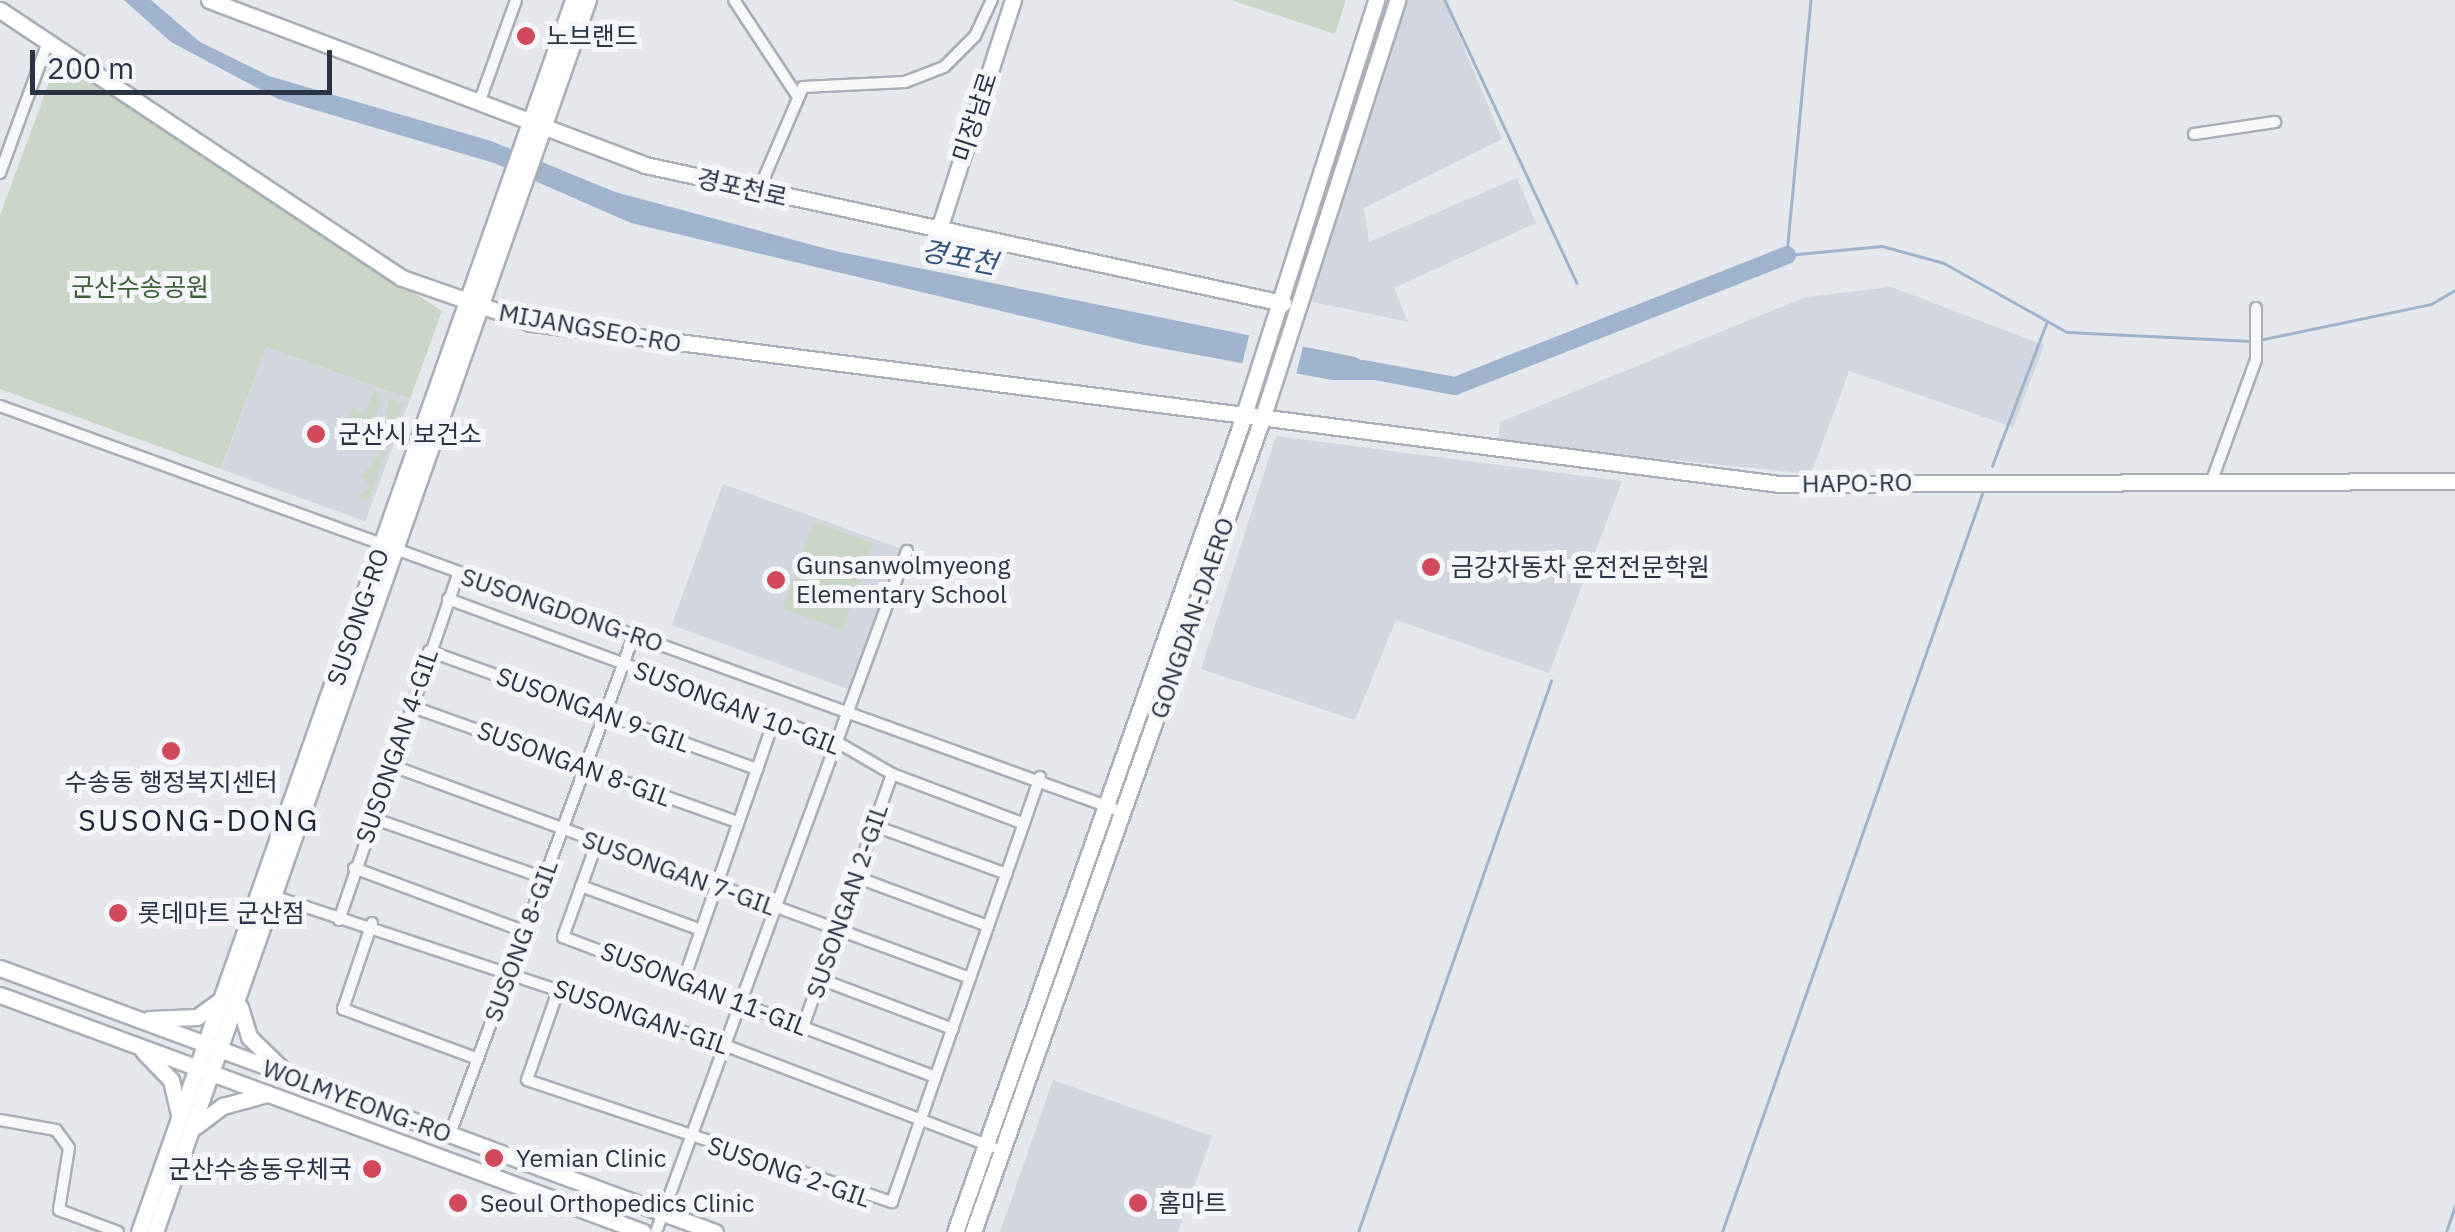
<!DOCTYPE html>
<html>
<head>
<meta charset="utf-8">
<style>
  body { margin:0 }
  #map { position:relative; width:2455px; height:1232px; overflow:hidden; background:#e4e7ec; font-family:"IBM Plex Sans","Noto Sans KR",sans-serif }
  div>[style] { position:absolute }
  .built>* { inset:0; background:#d2d6de; transform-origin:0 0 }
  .green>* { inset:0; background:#c9d6c5; transform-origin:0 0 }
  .water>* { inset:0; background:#9fb4cc }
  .pier>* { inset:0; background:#e4e7ec; transform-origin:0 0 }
  .stream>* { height:2.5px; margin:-1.25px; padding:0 1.25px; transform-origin:1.25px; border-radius:1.25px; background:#9fb4cc }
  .river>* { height:18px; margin:-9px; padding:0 9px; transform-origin:9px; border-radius:9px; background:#9fb4cc }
  .roads { filter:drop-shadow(2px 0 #a9aeb7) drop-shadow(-2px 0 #a9aeb7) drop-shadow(0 2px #a9aeb7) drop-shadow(0 -2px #a9aeb7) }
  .street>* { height:10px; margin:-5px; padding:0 5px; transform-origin:5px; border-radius:5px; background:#f7f8fa }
  .secondary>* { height:15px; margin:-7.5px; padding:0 7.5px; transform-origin:7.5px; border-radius:7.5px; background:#fff }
  .dots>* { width:28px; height:28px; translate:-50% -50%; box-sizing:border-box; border:5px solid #f4f6f9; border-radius:50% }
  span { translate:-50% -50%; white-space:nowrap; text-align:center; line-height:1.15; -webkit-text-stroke:10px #f4f6f9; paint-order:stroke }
  .poi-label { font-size:25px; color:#2b3445 }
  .left { translate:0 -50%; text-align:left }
  .right { translate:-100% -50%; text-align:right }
  .street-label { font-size:25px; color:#2b3445 }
  .park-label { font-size:25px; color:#3f6138 }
  .water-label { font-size:28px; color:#34527a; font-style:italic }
  .quarter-label { font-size:30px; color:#1d2536; letter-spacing:2.5px }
  .scale { position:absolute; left:30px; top:50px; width:302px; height:45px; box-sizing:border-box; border:5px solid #2b3445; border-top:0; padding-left:12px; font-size:30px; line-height:35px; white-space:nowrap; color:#2b3445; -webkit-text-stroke:8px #f4f6f9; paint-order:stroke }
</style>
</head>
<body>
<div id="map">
  <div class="built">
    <i style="clip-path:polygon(1407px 0,1444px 0,1502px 139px,1364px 208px,1369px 242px,1517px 178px,1536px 223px,1394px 288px,1408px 322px,1309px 301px)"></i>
    <i style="clip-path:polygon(1891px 287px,2044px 345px,2013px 427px,1849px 371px,1811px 474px,1498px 442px,1500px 422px,1806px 297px)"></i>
    <i style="left:266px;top:347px;width:153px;height:130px;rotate:20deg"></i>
    <i style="clip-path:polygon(1276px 436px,1622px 481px,1549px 673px,1396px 620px,1355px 720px,1201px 669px)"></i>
    <i style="left:723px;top:484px;width:196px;height:150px;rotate:20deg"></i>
    <i style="clip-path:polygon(1053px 1080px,1212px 1136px,1178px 1232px,1000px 1232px)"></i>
  </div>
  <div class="green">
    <i style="clip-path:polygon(1231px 0,1346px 0,1335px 34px)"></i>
    <i style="clip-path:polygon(57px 61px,442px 311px,410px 399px,266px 347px,221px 469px,0 389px,0 215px)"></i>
    <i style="clip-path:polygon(373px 391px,381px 394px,368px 451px,341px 440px,352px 408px,365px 413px)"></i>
    <i style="clip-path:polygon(389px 399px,404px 404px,368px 501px,358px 497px,370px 486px,361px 477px,379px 454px)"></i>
    <i style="left:814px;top:522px;width:63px;height:92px;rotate:20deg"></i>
  </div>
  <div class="water">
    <i style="clip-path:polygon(124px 0,151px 0,200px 42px,269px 76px,491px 141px,615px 192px,835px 251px,1355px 357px,1397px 380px,1332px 380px,1144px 345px,631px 223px,494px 163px,278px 99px,171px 42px)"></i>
  </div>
  <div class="pier">
    <i style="left:1250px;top:332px;width:55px;height:34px;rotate:14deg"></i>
  </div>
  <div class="stream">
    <i style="left:1445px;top:0;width:312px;rotate:65deg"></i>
    <i style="left:1811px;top:0;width:256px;rotate:95.4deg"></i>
    <i style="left:1787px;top:255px;width:95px;rotate:-5.4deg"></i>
    <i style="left:1882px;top:246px;width:64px;rotate:15.3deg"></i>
    <i style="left:1944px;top:263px;width:141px;rotate:29.3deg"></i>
    <i style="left:2067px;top:332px;width:184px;rotate:2.8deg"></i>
    <i style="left:2259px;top:340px;width:176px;rotate:-11.8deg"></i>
    <i style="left:2431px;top:304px;width:28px;rotate:-30deg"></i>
    <i style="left:1992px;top:466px;width:152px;rotate:-69.2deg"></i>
    <i style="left:1358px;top:1232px;width:584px;rotate:-70.7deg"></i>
    <i style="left:1722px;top:1232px;width:782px;rotate:-70.59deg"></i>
    <i style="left:2446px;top:1232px;width:28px;rotate:-71deg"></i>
  </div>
  <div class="river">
    <i style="left:1364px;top:369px;width:93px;rotate:10.6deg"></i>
    <i style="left:1455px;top:386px;width:357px;rotate:-21.5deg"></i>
  </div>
  <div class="roads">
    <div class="street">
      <i style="left:734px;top:0;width:116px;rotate:56.6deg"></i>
      <i style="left:479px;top:103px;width:109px;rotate:-70.2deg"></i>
      <i style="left:2194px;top:134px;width:82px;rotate:-8.4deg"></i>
      <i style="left:0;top:173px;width:140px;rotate:-69.9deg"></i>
      <i style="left:758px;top:192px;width:114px;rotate:-66.8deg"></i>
      <i style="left:803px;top:87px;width:102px;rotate:-2.8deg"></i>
      <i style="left:905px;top:82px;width:42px;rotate:-21deg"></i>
      <i style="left:944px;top:67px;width:44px;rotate:-45deg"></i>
      <i style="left:975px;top:36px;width:40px;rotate:-65deg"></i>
      <i style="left:0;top:406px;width:1194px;rotate:19.88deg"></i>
      <i style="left:2212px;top:480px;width:128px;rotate:-69.9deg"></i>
      <i style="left:2256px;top:360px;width:52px;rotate:-90deg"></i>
      <i style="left:448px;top:599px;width:414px;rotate:20.2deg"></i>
      <i style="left:837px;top:742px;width:64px;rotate:30.2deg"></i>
      <i style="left:892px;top:774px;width:141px;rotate:20.7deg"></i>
      <i style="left:429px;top:651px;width:349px;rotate:19.8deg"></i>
      <i style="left:410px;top:706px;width:348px;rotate:19.5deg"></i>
      <i style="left:390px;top:765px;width:618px;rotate:20.17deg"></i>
      <i style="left:372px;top:818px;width:182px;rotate:19.2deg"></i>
      <i style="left:875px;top:826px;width:140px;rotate:20deg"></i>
      <i style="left:596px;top:845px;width:98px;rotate:109.7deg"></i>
      <i style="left:563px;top:937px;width:398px;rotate:20.6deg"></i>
      <i style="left:354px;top:868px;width:180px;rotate:20.4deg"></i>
      <i style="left:856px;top:877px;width:141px;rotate:20.4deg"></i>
      <i style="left:581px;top:886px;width:128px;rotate:20.1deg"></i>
      <i style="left:276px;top:897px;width:472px;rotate:18.3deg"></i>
      <i style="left:724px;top:1045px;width:287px;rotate:20.8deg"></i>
      <i style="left:339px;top:920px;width:366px;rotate:-71deg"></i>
      <i style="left:372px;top:923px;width:91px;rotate:108.6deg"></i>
      <i style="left:343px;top:1009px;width:144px;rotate:20.3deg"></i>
      <i style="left:684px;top:979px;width:273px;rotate:-70.8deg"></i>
      <i style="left:820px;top:979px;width:142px;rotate:20.6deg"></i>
      <i style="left:559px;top:988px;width:97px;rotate:109.2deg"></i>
      <i style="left:527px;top:1080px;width:385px;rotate:18.5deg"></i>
      <i style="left:892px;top:1202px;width:450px;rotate:-70.8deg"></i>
      <i style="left:803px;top:1027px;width:268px;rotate:-70.6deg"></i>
      <i style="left:0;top:1120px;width:57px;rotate:10.1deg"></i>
      <i style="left:56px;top:1130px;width:22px;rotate:54deg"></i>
      <i style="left:69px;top:1148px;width:63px;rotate:99.2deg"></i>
      <i style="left:59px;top:1210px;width:63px;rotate:20.4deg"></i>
      <i style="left:450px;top:1134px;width:532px;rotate:-69.76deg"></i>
      <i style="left:656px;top:1232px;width:726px;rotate:-69.77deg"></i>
    </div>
    <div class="secondary">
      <i style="left:209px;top:0;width:466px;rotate:20.7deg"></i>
      <i style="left:645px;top:165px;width:653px;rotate:12.21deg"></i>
      <i style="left:0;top:10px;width:483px;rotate:33.7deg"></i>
      <i style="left:402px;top:278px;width:137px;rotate:19.2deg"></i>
      <i style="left:531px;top:323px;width:1258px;rotate:7.35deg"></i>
      <i style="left:1779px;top:484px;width:676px;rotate:-0.25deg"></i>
      <i style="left:937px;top:235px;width:247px;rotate:-72.1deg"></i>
      <i style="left:0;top:968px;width:762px;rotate:20.27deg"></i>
      <i style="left:0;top:995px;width:685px;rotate:20.23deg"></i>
      <i style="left:240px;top:1007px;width:31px;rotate:73deg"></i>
      <i style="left:249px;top:1037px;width:45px;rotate:44.1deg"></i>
      <i style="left:149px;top:1019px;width:48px;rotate:-2.4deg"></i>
      <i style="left:197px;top:1017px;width:29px;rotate:-36deg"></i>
      <i style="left:143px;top:1051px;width:40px;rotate:46deg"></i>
      <i style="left:171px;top:1080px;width:36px;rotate:77deg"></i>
      <i style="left:196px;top:1126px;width:34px;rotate:-37deg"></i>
      <i style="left:223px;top:1106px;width:46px;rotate:-15.3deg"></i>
      <i style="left:139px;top:1232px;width:1306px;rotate:-70.59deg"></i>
      <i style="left:155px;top:1232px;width:1306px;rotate:-70.64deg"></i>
      <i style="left:955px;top:1232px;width:854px;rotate:-70.5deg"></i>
      <i style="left:1240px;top:427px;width:448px;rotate:-72.3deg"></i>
      <i style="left:973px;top:1232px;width:863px;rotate:-70.43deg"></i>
      <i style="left:1262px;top:419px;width:440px;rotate:-72.1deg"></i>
    </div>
  </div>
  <div class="dots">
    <i style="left:526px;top:36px;background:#d1495b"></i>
    <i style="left:316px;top:434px;background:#d1495b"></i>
    <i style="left:1431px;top:567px;background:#d1495b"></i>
    <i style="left:776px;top:580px;background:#d1495b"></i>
    <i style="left:171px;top:751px;background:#d1495b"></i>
    <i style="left:118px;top:913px;background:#d1495b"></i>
    <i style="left:494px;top:1158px;background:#d1495b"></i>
    <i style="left:372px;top:1169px;background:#d1495b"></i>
    <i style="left:458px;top:1203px;background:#d1495b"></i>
    <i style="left:1138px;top:1203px;background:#d1495b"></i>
  </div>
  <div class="poi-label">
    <span class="left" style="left:546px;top:36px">노브랜드</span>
    <span class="left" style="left:338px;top:434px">군산시 보건소</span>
    <span class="left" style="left:796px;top:580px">Gunsanwolmyeong<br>Elementary School</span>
    <span class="left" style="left:1451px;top:567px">금강자동차 운전전문학원</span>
    <span style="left:171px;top:782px">수송동 행정복지센터</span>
    <span class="left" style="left:138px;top:913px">롯데마트 군산점</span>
    <span class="left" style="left:516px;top:1158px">Yemian Clinic</span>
    <span class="right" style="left:352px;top:1169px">군산수송동우체국</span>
    <span class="left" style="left:480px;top:1203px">Seoul Orthopedics Clinic</span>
    <span class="left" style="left:1158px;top:1203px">홈마트</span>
  </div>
  <div class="street-label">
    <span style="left:975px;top:117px;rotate:-72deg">미장남로</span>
    <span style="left:742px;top:188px;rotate:13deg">경포천로</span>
    <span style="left:590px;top:328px;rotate:10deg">MIJANGSEO-RO</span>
    <span style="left:1857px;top:483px;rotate:-1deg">HAPO-RO</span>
    <span style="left:562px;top:610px;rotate:19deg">SUSONGDONG-RO</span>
    <span style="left:358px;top:617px;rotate:-71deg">SUSONG-RO</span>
    <span style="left:1192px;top:618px;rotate:-71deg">GONGDAN-DAERO</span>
    <span style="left:737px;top:708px;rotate:21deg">SUSONGAN 10-GIL</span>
    <span style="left:593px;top:710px;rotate:20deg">SUSONGAN 9-GIL</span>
    <span style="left:397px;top:746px;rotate:-71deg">SUSONGAN 4-GIL</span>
    <span style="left:574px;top:764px;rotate:20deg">SUSONGAN 8-GIL</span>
    <span style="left:679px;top:873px;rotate:20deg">SUSONGAN 7-GIL</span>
    <span style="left:847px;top:901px;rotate:-71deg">SUSONGAN 2-GIL</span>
    <span style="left:521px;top:941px;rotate:-70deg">SUSONG 8-GIL</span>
    <span style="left:704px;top:989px;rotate:21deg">SUSONGAN 11-GIL</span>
    <span style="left:641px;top:1017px;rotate:19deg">SUSONGAN-GIL</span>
    <span style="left:357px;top:1101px;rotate:20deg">WOLMYEONG-RO</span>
    <span style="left:789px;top:1172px;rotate:19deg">SUSONG 2-GIL</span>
  </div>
  <div class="park-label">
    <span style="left:140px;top:287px">군산수송공원</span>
  </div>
  <div class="water-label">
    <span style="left:959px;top:257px;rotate:11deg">경포천</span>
  </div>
  <div class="quarter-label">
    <span style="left:199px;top:820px">SUSONG-DONG</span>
  </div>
  <div class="scale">200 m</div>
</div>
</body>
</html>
